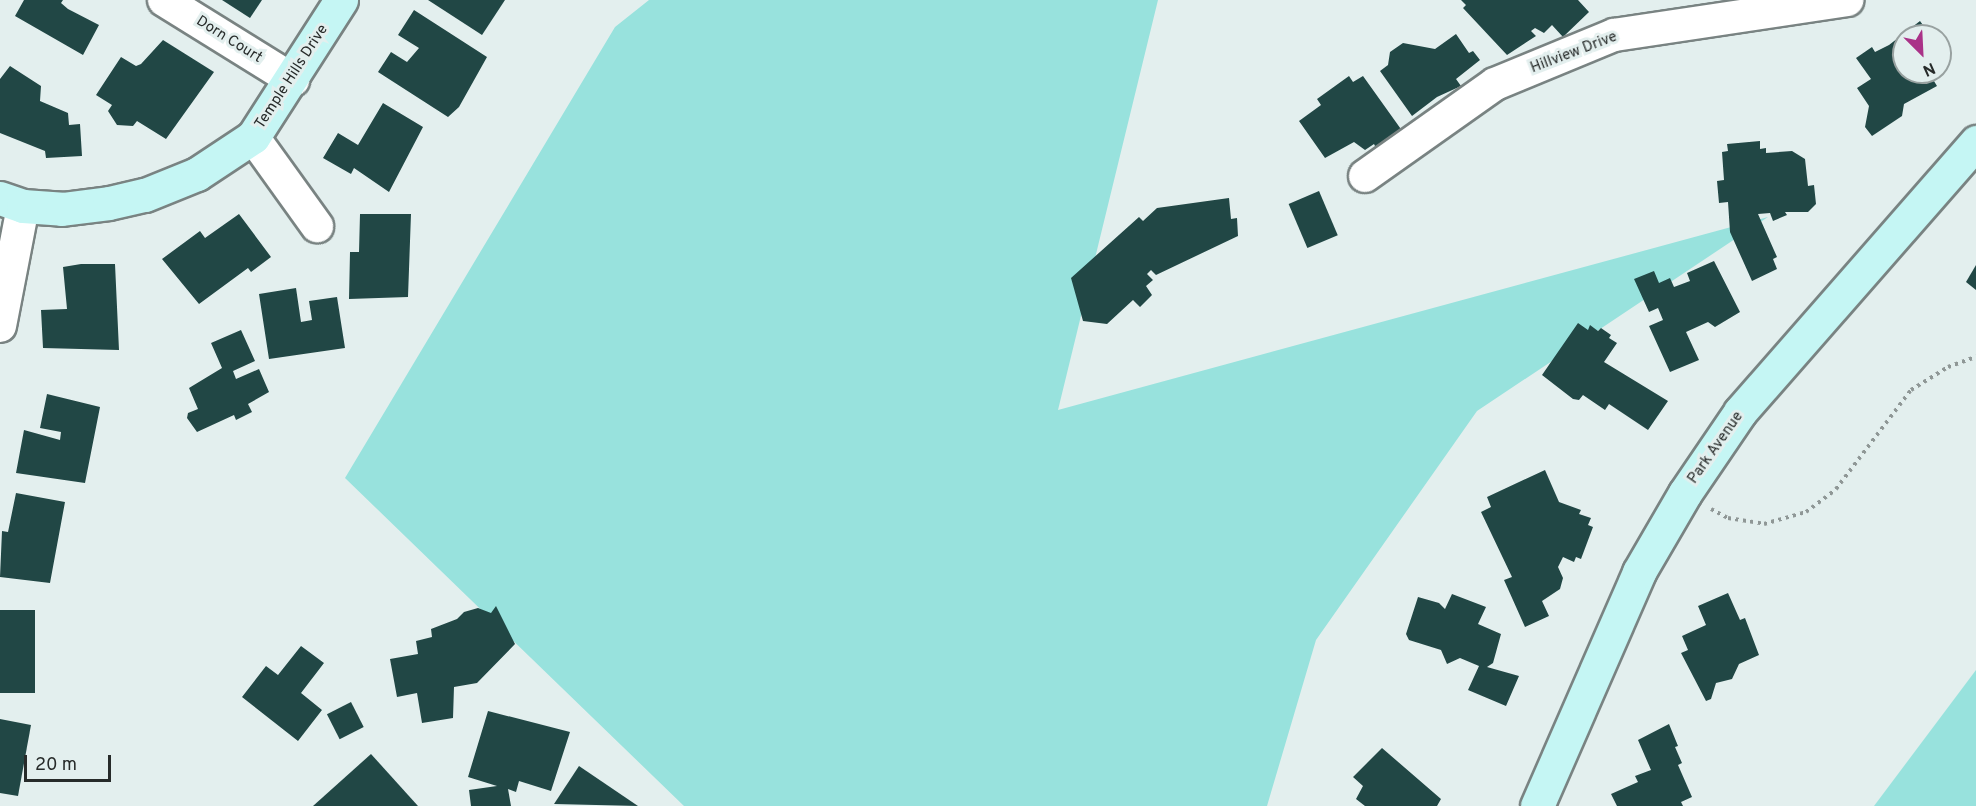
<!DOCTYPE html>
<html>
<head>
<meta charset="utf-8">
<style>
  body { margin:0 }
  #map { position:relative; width:1976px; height:806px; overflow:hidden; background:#e3efee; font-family:Overpass,sans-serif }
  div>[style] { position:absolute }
  .green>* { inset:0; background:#98e2dd }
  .building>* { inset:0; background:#214745; transform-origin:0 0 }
  .path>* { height:4px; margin-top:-2px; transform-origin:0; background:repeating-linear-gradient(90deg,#8f9796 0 3px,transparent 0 7.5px) }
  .roads { filter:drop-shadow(2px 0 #798382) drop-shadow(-2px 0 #798382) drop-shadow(0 2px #798382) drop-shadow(0 -2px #798382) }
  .street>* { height:32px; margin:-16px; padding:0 16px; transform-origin:16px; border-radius:16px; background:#fff }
  .secondary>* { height:33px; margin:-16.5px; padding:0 16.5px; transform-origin:16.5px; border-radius:16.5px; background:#c5f6f4 }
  span { translate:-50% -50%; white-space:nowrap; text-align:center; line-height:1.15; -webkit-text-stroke:6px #e3efee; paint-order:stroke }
  .street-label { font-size:15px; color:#272b2a }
  .north { position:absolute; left:1892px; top:24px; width:60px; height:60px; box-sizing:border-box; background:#e3efee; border:2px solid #98a1a0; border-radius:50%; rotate:156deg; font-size:16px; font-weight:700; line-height:24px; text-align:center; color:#272b2a }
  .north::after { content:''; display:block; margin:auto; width:21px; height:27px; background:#aa3288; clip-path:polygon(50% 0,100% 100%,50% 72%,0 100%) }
  .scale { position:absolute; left:24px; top:755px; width:87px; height:27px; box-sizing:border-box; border:3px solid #272b2a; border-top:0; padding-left:8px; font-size:18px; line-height:21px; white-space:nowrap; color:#272b2a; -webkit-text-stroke:4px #e3efee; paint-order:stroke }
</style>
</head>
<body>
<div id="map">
  <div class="green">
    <i style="clip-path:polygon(649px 0,1158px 0,1058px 410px,1768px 217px,1477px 411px,1316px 640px,1267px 806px,684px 806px,345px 478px,615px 27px)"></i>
    <i style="clip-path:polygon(1976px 670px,1976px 806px,1874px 806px)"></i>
  </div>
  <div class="building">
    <i style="clip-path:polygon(24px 0,63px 0,61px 3px,68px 9px,99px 25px,83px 55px,15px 16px)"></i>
    <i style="clip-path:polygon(222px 0,262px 0,250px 18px)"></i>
    <i style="clip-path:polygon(428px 0,505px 0,482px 35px)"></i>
    <i style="clip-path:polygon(1461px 0,1578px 0,1589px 12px,1563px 37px,1552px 25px,1544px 33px,1535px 28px,1531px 31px,1536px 36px,1507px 55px,1463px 8px,1466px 5px)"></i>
    <i style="clip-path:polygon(414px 10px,487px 57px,459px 107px,448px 117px,378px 72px,391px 52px,407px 62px,419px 48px,398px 35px)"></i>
    <i style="clip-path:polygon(1920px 21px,1931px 36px,1904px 36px,1904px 72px,1929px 73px,1937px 86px,1904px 104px,1902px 116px,1872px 136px,1865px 127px,1869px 106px,1857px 88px,1871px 79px,1856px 58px,1872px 47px,1875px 52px,1889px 45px)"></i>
    <i style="clip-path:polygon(1456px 34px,1469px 53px,1473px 51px,1480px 60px,1456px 79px,1461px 86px,1437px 97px,1412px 116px,1380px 71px,1388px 65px,1390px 52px,1403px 43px,1435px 49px)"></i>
    <i style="clip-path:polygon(163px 40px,214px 72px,166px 139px,137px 121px,133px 126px,117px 125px,108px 111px,112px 105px,96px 95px,121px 57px,136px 66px,141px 64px)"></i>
    <i style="clip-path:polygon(10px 66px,41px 86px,40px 101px,68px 113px,69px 125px,80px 124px,82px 156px,46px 158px,45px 151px,0 133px,0 79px)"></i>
    <i style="clip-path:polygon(1349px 76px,1353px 82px,1363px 76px,1403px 132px,1376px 148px,1374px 144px,1365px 150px,1354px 142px,1325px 158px,1299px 121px,1321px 105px,1317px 99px)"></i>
    <i style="clip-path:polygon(383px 103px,423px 127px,389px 192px,354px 168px,351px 174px,323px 158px,338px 133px,358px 145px)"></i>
    <i style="clip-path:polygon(1760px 141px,1760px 149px,1766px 148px,1766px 153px,1792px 151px,1805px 159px,1808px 186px,1814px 185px,1816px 204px,1808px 212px,1785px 212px,1787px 215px,1773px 221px,1770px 213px,1758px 214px,1777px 257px,1773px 259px,1777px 269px,1752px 281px,1730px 232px,1728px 202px,1719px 203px,1717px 181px,1724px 180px,1722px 152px,1728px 151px,1727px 144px)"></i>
    <i style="left:1319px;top:191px;width:48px;height:33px;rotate:67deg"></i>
    <i style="clip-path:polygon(1229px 198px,1231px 219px,1237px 218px,1238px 236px,1156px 275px,1151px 270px,1147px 274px,1153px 280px,1146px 286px,1152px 295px,1140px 307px,1133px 300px,1107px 324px,1083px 321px,1071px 278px,1139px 217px,1143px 221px,1157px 208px)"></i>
    <i style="clip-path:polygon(239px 214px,271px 257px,251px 272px,248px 268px,199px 304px,162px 259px,200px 231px,205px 238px)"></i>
    <i style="clip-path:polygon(360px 214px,411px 214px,408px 297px,349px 299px,350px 252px,359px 252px)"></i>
    <i style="clip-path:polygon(1714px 261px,1740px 312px,1715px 327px,1708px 322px,1686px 332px,1699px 360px,1670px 372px,1649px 326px,1663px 320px,1658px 308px,1649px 312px,1634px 279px,1654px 271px,1659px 283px,1670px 278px,1674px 287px,1690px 281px,1687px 273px)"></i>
    <i style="clip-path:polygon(81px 264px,115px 264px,119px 350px,43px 348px,41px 310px,67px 309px,63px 267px)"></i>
    <i style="clip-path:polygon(1976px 265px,1976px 290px,1966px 282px)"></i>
    <i style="clip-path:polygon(296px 288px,301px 322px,312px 320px,309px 301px,337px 297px,345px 348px,269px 359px,259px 294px)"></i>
    <i style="clip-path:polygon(1578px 323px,1588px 330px,1590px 325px,1598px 331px,1601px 328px,1611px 335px,1609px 338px,1617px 343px,1604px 362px,1668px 401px,1648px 430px,1609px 404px,1605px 410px,1583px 395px,1579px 400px,1573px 399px,1542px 375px)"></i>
    <i style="clip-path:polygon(241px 330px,255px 361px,233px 371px,236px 379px,259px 369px,269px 392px,248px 404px,252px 412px,236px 420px,234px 415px,197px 432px,187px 418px,188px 413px,198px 409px,189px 388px,222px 368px,211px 343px)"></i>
    <i style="clip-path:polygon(47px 394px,100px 407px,85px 483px,16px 473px,24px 430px,60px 440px,61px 432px,40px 428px)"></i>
    <i style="clip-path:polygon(1545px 470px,1559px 502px,1581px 510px,1579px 514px,1591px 518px,1588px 525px,1593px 527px,1581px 559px,1576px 557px,1574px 562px,1563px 557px,1558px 567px,1563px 578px,1560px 589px,1542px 601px,1549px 616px,1525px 627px,1504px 580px,1512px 577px,1481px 512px,1491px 507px,1487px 497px)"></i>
    <i style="clip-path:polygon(16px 493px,65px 502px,50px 583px,0 577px,2px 531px,8px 532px)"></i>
    <i style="clip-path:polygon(1728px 593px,1740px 620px,1745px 618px,1759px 655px,1739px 664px,1732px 679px,1716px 683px,1711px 699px,1706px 701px,1681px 653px,1688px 650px,1682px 636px,1706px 625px,1698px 606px)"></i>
    <i style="clip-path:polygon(1452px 594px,1486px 607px,1478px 624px,1501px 634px,1493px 663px,1487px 667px,1519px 676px,1506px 706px,1468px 690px,1479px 666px,1460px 658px,1447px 664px,1441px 650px,1409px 640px,1406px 634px,1418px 597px,1439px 603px,1445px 609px)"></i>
    <i style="clip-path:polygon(496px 606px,515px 644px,477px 683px,454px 687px,453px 718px,422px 723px,417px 693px,397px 697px,390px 659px,418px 654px,416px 641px,432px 637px,431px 629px,457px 619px,464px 612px,478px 608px,491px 613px)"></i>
    <i style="left:0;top:610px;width:35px;height:83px"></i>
    <i style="clip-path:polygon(301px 646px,324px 663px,301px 693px,322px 710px,298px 741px,242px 697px,266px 666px,278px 675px)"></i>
    <i style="left:351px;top:702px;width:28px;height:27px;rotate:63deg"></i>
    <i style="clip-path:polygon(488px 711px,570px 732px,551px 791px,519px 781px,516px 792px,508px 789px,511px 806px,471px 806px,469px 790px,497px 786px,468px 777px)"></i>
    <i style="clip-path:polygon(0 719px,31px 725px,18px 796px,0 793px)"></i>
    <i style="clip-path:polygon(1669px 724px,1678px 746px,1675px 747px,1682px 763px,1678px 765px,1692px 797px,1681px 802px,1683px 806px,1617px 806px,1611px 794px,1638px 782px,1635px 776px,1651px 770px,1638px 740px)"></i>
    <i style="clip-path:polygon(1382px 748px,1441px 799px,1437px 806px,1365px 806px,1356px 799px,1363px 786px,1353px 777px)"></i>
    <i style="clip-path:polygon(371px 754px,418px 806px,313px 806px)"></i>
    <i style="clip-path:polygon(579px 766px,638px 806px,554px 804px)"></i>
  </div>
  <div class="path">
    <i style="left:1711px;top:509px;width:19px;rotate:28deg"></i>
    <i style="left:1728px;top:518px;width:36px;rotate:9deg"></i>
    <i style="left:1764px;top:524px;width:44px;rotate:-15.9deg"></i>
    <i style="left:1806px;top:512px;width:38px;rotate:-37deg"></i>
    <i style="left:1836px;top:489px;width:124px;rotate:-52.9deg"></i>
    <i style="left:1911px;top:390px;width:44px;rotate:-31.9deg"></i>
    <i style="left:1948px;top:367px;width:30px;rotate:-20deg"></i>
  </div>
  <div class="roads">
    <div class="street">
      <i style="left:164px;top:0;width:152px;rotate:31.8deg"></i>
      <i style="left:253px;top:137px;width:110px;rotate:54.3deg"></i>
      <i style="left:1365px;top:176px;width:159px;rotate:-35.3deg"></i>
      <i style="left:1495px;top:84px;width:129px;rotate:-22.4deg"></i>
      <i style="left:1614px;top:35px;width:236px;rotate:-8.5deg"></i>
      <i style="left:0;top:326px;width:122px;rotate:-79.1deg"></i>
    </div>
    <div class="secondary">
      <i style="left:0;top:198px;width:24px;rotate:19deg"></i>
      <i style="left:23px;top:206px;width:39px;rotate:4deg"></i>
      <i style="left:62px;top:209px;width:47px;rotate:-7.3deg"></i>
      <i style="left:109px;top:203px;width:37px;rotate:-13deg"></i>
      <i style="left:145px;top:195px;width:56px;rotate:-22deg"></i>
      <i style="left:197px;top:174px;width:67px;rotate:-33.5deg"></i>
      <i style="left:253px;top:137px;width:163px;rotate:-57.3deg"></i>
      <i style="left:1537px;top:806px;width:255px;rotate:-66.4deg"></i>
      <i style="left:1639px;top:572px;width:91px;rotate:-59.8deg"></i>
      <i style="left:1685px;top:493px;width:98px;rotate:-55.8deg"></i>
      <i style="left:1740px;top:412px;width:359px;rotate:-48.8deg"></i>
    </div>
  </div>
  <div class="street-label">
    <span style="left:229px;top:40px;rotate:32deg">Dorn Court</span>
    <span style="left:1574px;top:53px;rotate:-21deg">Hillview Drive</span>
    <span style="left:292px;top:77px;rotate:-57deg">Temple Hills Drive</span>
    <span style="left:1716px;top:448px;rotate:-55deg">Park Avenue</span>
  </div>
  <div class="north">N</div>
  <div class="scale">20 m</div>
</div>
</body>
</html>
